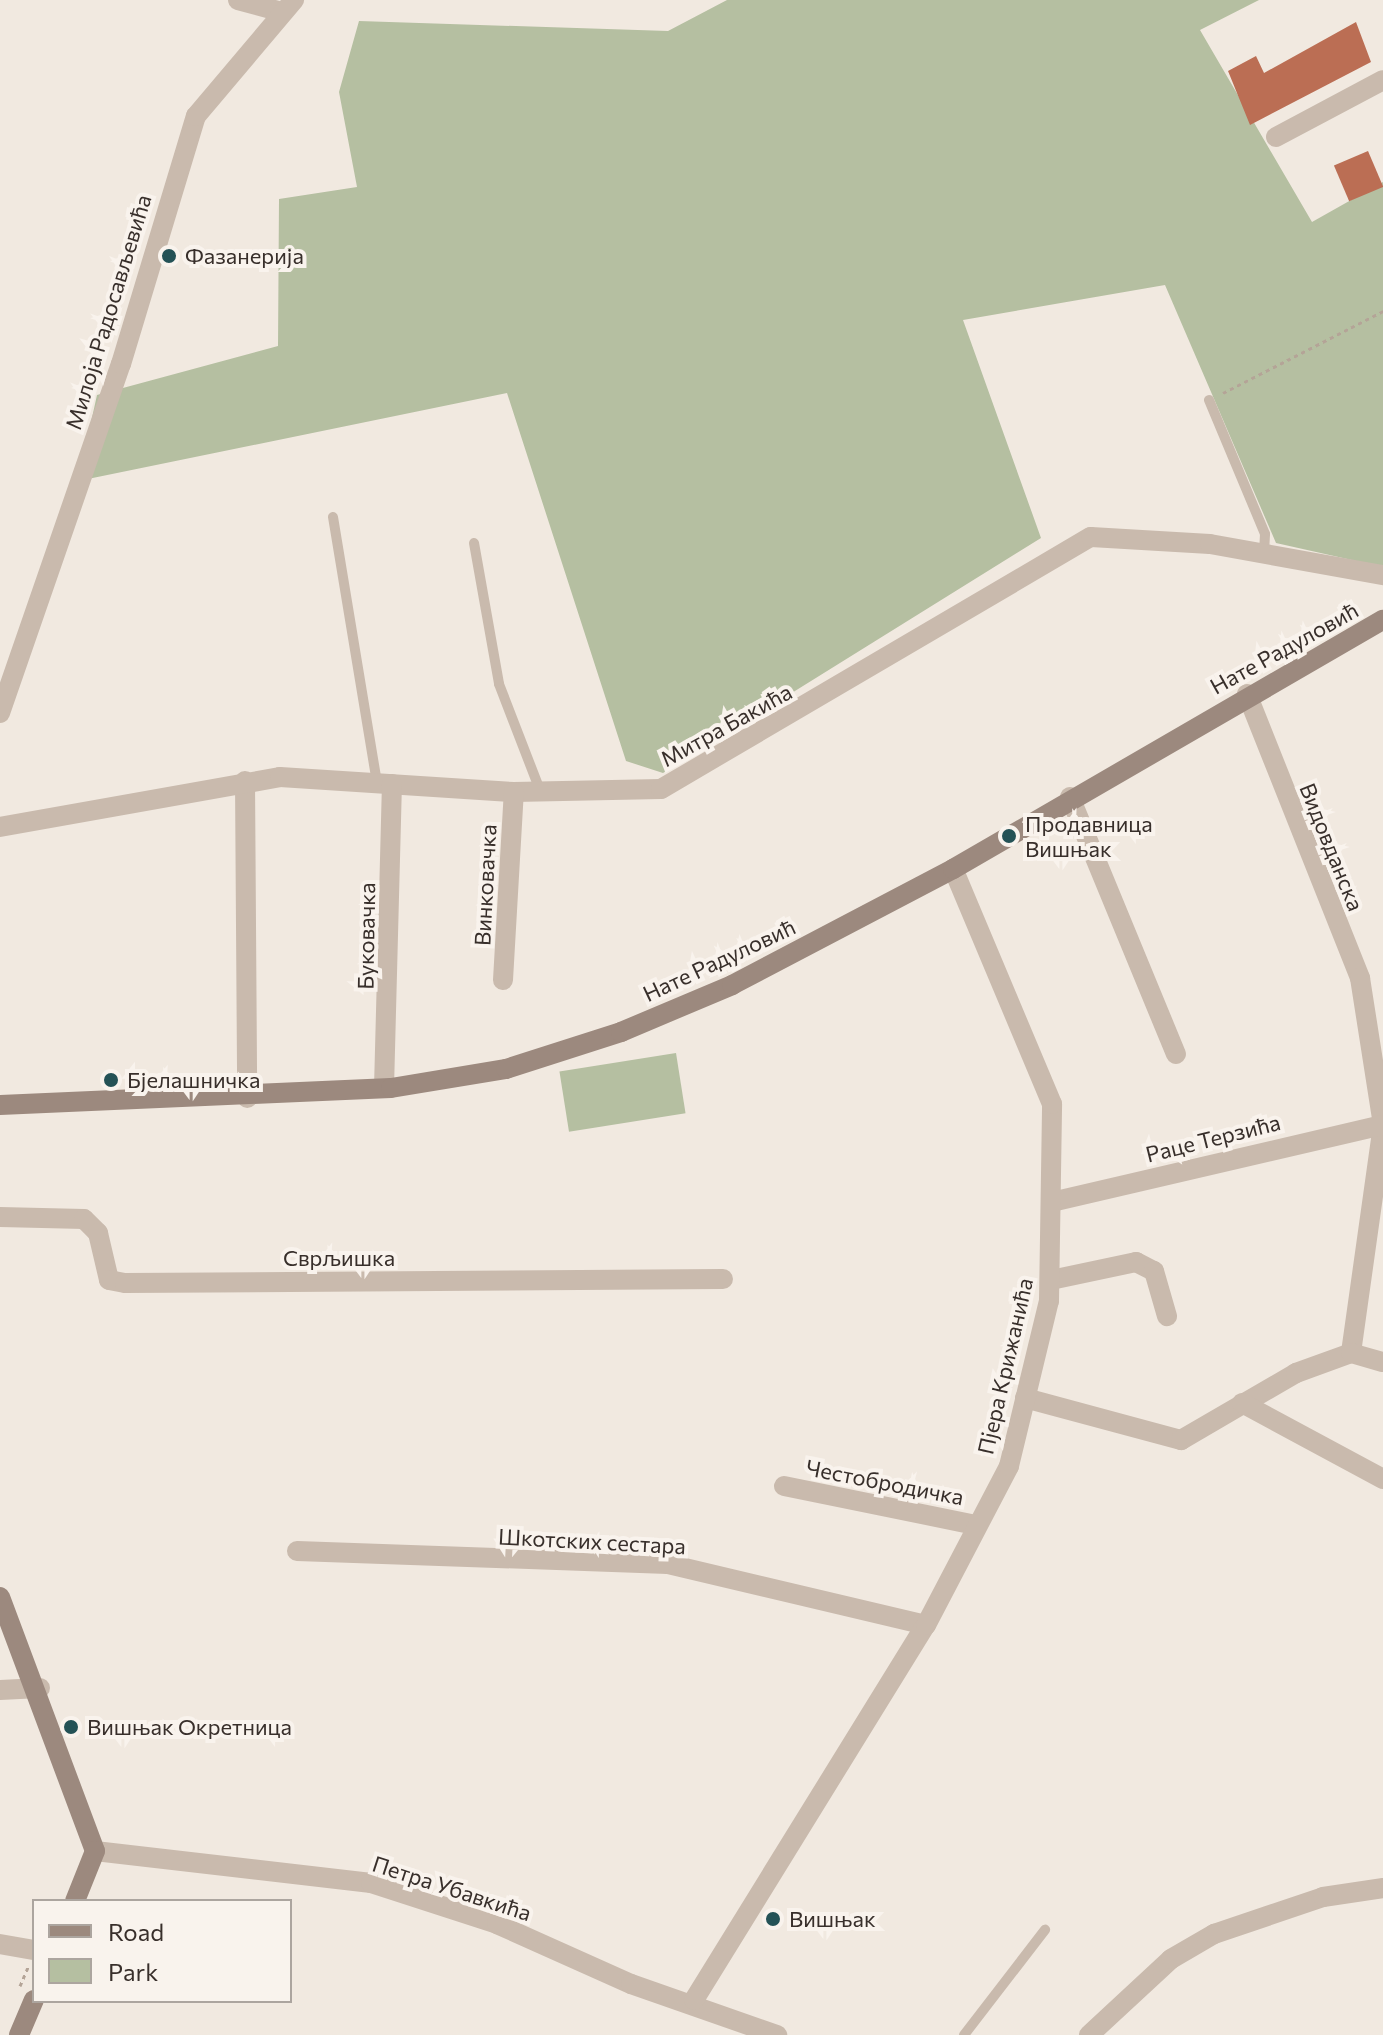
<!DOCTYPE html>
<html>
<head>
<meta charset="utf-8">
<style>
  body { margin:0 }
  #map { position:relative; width:1383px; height:2035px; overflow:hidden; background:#f1e9e0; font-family:Commissioner,sans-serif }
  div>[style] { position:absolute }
  .green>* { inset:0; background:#b5bfa1; transform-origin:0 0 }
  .building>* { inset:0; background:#bb6e54; transform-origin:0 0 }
  .path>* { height:3px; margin-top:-1.5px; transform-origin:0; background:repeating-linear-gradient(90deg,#b4a497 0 4px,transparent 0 8px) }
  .lane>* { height:10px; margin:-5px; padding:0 5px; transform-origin:5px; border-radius:5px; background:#c9baad }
  .street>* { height:20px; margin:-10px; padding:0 10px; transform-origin:10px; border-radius:10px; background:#c9baad }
  .secondary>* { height:20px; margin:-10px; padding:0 10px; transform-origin:10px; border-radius:10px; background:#9c897e }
  .dots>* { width:22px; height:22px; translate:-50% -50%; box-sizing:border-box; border:4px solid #f9f3ed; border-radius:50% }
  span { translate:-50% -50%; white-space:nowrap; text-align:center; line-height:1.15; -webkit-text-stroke:8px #f9f3ed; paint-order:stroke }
  .poi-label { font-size:22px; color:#382f2b }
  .left { translate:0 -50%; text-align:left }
  .street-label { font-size:22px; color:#382f2b }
  .legend { position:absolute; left:32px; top:1899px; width:260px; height:104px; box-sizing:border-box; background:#f9f3ed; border:2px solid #aca59f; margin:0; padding:10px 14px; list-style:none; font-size:24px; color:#382f2b }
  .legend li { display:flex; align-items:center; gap:16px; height:40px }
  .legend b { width:40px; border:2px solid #aca59f }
</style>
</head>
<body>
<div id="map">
  <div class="green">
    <i style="clip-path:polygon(727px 0,1259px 0,1200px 30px,1312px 222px,1383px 182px,1383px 567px,1276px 543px,1165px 285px,963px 320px,1041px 538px,663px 773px,626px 761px,507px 393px,78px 481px,97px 395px,278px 346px,279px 199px,357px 187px,339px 92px,359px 21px,668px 31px)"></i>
    <i style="left:676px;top:1053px;width:61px;height:118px;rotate:81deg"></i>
  </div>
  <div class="building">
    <i style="clip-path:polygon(1356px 22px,1371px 62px,1250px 125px,1228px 71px,1256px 56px,1264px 73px)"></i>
    <i style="left:1368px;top:151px;width:39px;height:37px;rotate:67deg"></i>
  </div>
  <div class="path">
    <i style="left:1223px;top:393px;width:180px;rotate:-27.1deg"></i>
    <i style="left:20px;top:1986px;width:21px;rotate:-67deg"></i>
  </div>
  <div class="lane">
    <i style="left:1209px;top:400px;width:145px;rotate:67.3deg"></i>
    <i style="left:1265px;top:534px;width:21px;rotate:93deg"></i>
    <i style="left:333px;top:517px;width:270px;rotate:80.6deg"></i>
    <i style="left:474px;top:543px;width:143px;rotate:79.9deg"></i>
    <i style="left:499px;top:684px;width:117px;rotate:68.9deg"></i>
    <i style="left:964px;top:2035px;width:133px;rotate:-52.4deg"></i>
  </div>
  <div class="street">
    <i style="left:238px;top:0;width:46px;rotate:15.3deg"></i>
    <i style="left:1276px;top:137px;width:121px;rotate:-28deg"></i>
    <i style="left:1247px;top:694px;width:306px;rotate:68.3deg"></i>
    <i style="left:1360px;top:978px;width:149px;rotate:81.1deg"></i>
    <i style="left:1383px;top:1125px;width:230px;rotate:98deg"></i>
    <i style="left:0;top:713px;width:369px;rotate:-70.9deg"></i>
    <i style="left:121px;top:364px;width:259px;rotate:-73.2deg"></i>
    <i style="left:196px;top:116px;width:152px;rotate:-49.8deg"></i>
    <i style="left:245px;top:781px;width:317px;rotate:89.6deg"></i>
    <i style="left:1070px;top:797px;width:278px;rotate:67.6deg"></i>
    <i style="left:0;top:827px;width:284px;rotate:-10.1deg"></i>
    <i style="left:280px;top:777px;width:234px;rotate:3.7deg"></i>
    <i style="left:514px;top:792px;width:147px;rotate:-1.2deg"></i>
    <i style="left:661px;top:789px;width:498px;rotate:-30.4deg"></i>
    <i style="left:1091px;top:537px;width:119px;rotate:3.4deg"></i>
    <i style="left:1210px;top:544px;width:176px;rotate:10.2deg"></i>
    <i style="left:503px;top:980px;width:188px;rotate:-86.7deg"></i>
    <i style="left:384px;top:1088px;width:304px;rotate:-88.5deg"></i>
    <i style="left:1056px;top:1201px;width:336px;rotate:-13.1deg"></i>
    <i style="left:0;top:1217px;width:84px;rotate:1.4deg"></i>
    <i style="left:84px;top:1219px;width:20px;rotate:45deg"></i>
    <i style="left:98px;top:1233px;width:48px;rotate:76.8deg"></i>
    <i style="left:109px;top:1280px;width:16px;rotate:11deg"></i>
    <i style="left:125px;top:1283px;width:598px;rotate:-0.38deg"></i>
    <i style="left:1051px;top:1280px;width:87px;rotate:-12deg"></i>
    <i style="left:1136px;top:1262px;width:20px;rotate:27deg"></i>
    <i style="left:1154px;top:1271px;width:47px;rotate:73.9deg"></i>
    <i style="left:1025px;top:1398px;width:162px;rotate:15.1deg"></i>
    <i style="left:1181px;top:1440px;width:133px;rotate:-30.2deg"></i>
    <i style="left:1296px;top:1373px;width:59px;rotate:-20deg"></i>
    <i style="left:1351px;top:1353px;width:33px;rotate:16deg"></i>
    <i style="left:1242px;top:1403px;width:160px;rotate:28.3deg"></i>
    <i style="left:784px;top:1486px;width:196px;rotate:11.5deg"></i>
    <i style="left:297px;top:1551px;width:371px;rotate:2deg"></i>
    <i style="left:668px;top:1564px;width:265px;rotate:13.3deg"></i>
    <i style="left:0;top:1690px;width:40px;rotate:-2.9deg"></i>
    <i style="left:95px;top:1851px;width:278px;rotate:6.6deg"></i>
    <i style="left:371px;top:1883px;width:133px;rotate:18deg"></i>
    <i style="left:497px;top:1924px;width:147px;rotate:24.1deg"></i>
    <i style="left:631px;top:1984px;width:155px;rotate:19.3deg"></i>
    <i style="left:0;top:1944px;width:35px;rotate:10deg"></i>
    <i style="left:694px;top:2000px;width:441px;rotate:-58.3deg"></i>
    <i style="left:926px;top:1625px;width:179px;rotate:-62.4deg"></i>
    <i style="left:1009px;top:1466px;width:170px;rotate:-76.4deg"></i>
    <i style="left:1049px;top:1301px;width:197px;rotate:-89.1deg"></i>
    <i style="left:1052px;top:1104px;width:255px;rotate:-112.8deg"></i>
    <i style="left:1089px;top:2035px;width:112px;rotate:-42.8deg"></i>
    <i style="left:1171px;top:1959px;width:50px;rotate:-30.2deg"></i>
    <i style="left:1214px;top:1934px;width:115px;rotate:-18.7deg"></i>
    <i style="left:1323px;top:1897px;width:61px;rotate:-8.5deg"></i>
  </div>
  <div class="secondary">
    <i style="left:0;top:1105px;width:391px;rotate:-2.5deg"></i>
    <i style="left:391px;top:1088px;width:117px;rotate:-9.4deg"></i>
    <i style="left:506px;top:1069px;width:121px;rotate:-17.8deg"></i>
    <i style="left:621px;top:1032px;width:121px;rotate:-22.9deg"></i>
    <i style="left:732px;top:985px;width:250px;rotate:-27.7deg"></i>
    <i style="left:953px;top:869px;width:497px;rotate:-30.1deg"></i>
    <i style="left:0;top:1597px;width:271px;rotate:69.5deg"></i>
    <i style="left:95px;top:1851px;width:54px;rotate:111.8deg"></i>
    <i style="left:19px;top:2035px;width:38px;rotate:-67deg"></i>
  </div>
  <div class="dots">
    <i style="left:169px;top:256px;background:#245256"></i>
    <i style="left:1009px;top:836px;background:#245256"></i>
    <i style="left:111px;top:1080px;background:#245256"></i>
    <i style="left:71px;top:1727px;background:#245256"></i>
    <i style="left:773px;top:1919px;background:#245256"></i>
  </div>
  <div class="poi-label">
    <span class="left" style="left:185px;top:256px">Фазанерија</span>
    <span class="left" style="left:1025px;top:836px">Продавница<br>Вишњак</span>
    <span class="left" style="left:127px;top:1080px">Бјелашничка</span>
    <span class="left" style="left:87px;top:1727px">Вишњак Окретница</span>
    <span class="left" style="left:789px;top:1919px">Вишњак</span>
  </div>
  <div class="street-label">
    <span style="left:108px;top:312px;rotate:-73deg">Милоја Радосављевића</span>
    <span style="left:1284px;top:648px;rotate:-29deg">Нате Радуловић</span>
    <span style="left:726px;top:725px;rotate:-29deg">Митра Бакића</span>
    <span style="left:1332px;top:847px;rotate:68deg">Видовданска</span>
    <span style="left:485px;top:885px;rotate:-87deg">Винковачка</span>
    <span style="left:366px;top:936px;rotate:-89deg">Буковачка</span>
    <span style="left:719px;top:960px;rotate:-25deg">Нате Радуловић</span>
    <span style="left:1213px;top:1138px;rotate:-14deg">Раце Терзића</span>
    <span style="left:339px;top:1258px">Сврљишка</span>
    <span style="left:1005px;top:1366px;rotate:-77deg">Пјера Крижанића</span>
    <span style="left:885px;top:1482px;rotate:11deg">Честобродичка</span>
    <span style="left:592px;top:1541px;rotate:3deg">Шкотских сестара</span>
    <span style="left:452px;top:1888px;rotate:18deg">Петра Убавкића</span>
  </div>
  <ul class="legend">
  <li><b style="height:10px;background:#9c897e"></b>Road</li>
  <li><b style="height:22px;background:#b5bfa1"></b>Park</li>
  </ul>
</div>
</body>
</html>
